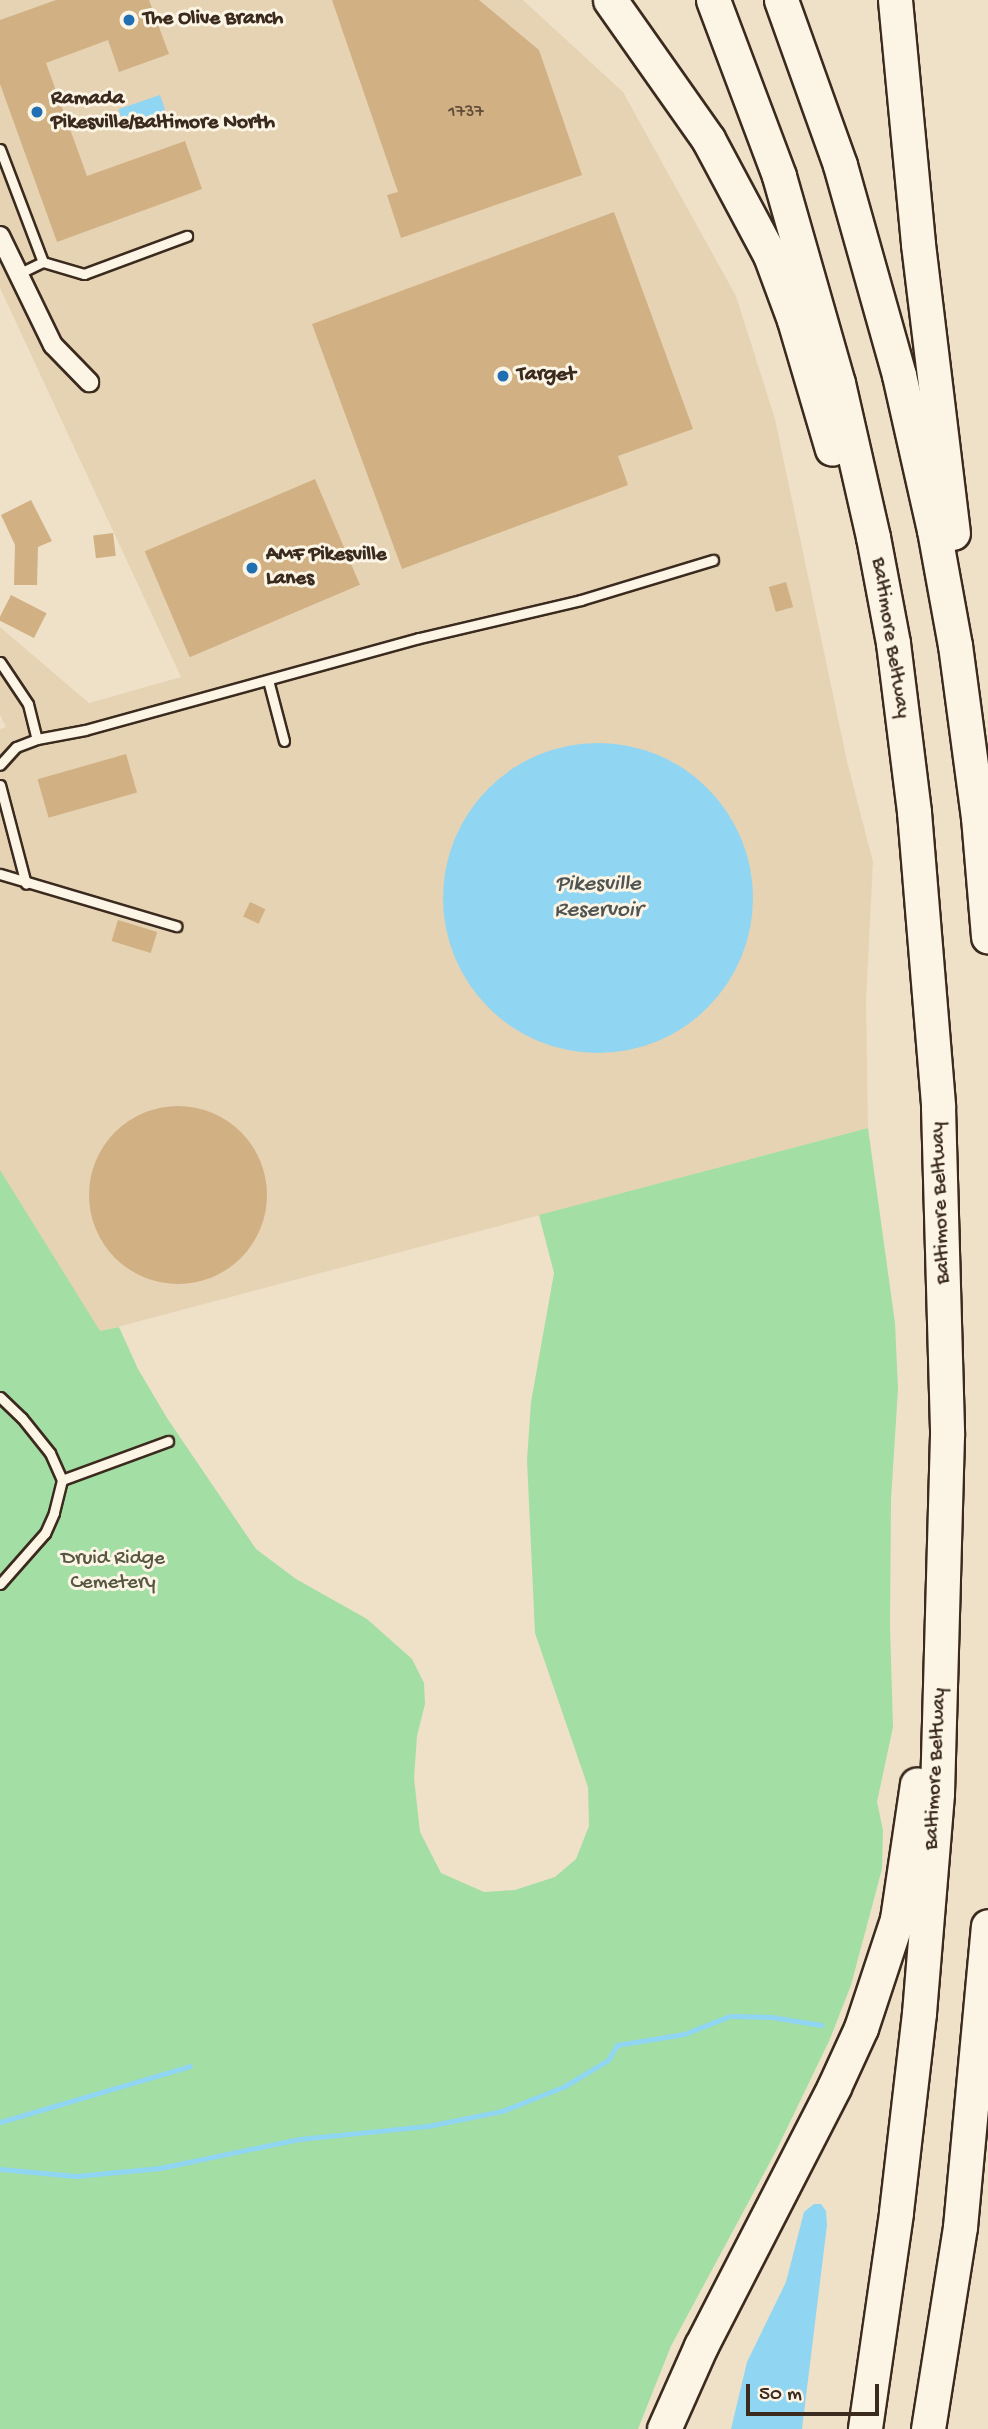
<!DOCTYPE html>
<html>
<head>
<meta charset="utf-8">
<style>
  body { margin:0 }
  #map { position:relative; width:988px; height:2429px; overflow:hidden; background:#efe1c8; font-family:"Gochi Hand",sans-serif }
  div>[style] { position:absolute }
  .built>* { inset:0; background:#e6d3b4 }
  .green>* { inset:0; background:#a3dea4 }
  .water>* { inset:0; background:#90d5f1; transform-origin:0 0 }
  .round { border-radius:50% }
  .stream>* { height:5px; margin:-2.5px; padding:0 2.5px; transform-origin:2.5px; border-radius:2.5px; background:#90d5f1 }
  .building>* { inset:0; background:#d1b184; transform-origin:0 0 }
  .roads { filter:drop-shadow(2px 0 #3b2a1e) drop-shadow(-2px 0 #3b2a1e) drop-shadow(0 2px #3b2a1e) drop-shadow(0 -2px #3b2a1e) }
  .service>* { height:9px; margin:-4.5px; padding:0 4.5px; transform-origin:4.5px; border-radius:4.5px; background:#fcf5e5 }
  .minor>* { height:18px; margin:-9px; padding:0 9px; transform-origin:9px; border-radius:9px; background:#fcf5e5 }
  .motorway>* { height:33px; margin:-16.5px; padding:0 16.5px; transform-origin:16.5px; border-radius:16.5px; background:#fcf5e5 }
  .dots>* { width:19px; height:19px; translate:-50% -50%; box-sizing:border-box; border:4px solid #fcf5e5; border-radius:50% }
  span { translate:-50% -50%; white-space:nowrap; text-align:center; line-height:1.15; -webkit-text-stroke:6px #fcf5e5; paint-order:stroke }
  .number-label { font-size:18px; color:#604c38 }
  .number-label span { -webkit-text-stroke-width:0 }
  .poi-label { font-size:21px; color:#3b2a1e; font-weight:700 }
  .left { translate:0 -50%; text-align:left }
  .street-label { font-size:21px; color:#3b2a1e }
  .park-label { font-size:21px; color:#555740 }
  .water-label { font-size:23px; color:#505553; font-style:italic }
  .scale { position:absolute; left:746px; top:2384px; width:133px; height:32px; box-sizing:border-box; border:4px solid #3b2a1e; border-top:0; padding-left:9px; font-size:21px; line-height:24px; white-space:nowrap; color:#3b2a1e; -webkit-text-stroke:5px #fcf5e5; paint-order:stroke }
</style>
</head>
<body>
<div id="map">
  <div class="built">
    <i style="clip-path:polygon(0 0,523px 0,623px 92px,736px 296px,775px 419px,847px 761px,873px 862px,866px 1001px,868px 1128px,72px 1339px,0 1219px,0 729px,6px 727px,0 715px,0 627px,89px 703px,181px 677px,0 288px)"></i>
  </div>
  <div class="green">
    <i style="clip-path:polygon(868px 1128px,895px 1323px,898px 1389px,891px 1500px,890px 1626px,893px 1727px,877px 1802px,883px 1830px,882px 1869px,851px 1985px,830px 2039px,777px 2149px,671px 2346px,638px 2429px,0 2429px,0 1170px,100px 1331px,119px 1327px,138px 1369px,167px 1418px,256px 1549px,296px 1579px,367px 1619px,412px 1659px,424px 1683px,425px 1704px,417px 1736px,414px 1778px,420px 1832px,441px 1873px,484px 1892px,515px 1890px,555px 1877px,576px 1859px,589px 1826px,588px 1787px,535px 1633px,527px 1460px,531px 1402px,554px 1273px,539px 1215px)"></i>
  </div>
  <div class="water">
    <i style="left:160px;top:95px;width:21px;height:44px;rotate:71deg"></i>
    <i class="round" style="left:443px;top:743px;width:310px;height:310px"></i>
    <i style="clip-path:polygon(814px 2204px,821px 2204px,826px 2211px,827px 2225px,802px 2429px,731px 2429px,747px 2362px,786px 2282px,804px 2212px)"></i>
  </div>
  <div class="stream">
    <i style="left:0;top:2122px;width:198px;rotate:-16.4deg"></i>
    <i style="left:0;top:2169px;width:76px;rotate:5.3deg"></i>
    <i style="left:76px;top:2176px;width:84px;rotate:-5.4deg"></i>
    <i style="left:160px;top:2168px;width:142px;rotate:-11.8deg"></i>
    <i style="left:299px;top:2139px;width:130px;rotate:-5.8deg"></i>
    <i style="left:428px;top:2126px;width:76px;rotate:-11.5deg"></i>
    <i style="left:502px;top:2111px;width:68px;rotate:-21.6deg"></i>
    <i style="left:565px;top:2086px;width:50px;rotate:-31.2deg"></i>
    <i style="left:608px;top:2060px;width:17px;rotate:-59deg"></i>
    <i style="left:617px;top:2045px;width:68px;rotate:-9.3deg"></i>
    <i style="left:684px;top:2034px;width:49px;rotate:-21.4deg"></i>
    <i style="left:730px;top:2016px;width:41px;rotate:1.4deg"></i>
    <i style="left:771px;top:2017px;width:51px;rotate:9.1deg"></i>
  </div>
  <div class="building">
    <i style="clip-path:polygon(56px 0,149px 0,169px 54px,119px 72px,108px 40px,46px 63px,87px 176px,185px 141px,202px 189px,57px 242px,0 84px,0 20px)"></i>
    <i style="clip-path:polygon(332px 0,479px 0,539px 50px,582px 175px,401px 238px,387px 195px,398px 192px)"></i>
    <i style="clip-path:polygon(614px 212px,693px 429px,618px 456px,628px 485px,402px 569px,312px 324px)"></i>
    <i style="left:315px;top:479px;width:115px;height:185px;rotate:67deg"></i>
    <i style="clip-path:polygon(31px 500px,52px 541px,38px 547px,37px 585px,14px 585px,15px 545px,1px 515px)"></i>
    <i style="left:113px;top:533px;width:23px;height:20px;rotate:83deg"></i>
    <i style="left:786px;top:582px;width:26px;height:18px;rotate:74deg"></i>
    <i style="left:11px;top:595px;width:40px;height:28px;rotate:27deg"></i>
    <i style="left:126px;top:754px;width:40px;height:92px;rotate:74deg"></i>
    <i style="left:250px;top:902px;width:17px;height:16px;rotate:25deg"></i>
    <i style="left:118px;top:920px;width:41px;height:22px;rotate:17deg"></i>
    <i class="round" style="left:89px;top:1106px;width:178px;height:178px"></i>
  </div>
  <div class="roads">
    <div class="service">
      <i style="left:0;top:149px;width:121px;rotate:69.2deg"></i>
      <i style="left:43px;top:262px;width:43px;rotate:16.3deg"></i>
      <i style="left:84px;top:274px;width:110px;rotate:-20.3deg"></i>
      <i style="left:18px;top:274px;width:28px;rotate:-26deg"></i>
      <i style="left:0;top:662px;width:50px;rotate:56.3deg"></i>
      <i style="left:28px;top:704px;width:36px;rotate:76deg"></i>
      <i style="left:37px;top:739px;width:22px;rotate:159deg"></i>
      <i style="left:16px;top:747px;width:24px;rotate:132deg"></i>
      <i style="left:268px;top:680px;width:63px;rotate:75.3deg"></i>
      <i style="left:37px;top:739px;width:49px;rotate:-10.6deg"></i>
      <i style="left:85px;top:730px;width:346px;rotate:-15.4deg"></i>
      <i style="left:419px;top:638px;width:166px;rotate:-13.2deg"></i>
      <i style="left:581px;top:600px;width:138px;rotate:-16.9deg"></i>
      <i style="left:0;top:785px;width:102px;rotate:75.3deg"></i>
      <i style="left:0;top:874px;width:184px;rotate:16.5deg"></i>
      <i style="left:0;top:1397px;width:30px;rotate:44deg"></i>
      <i style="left:22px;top:1418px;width:45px;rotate:51.3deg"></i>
      <i style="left:50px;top:1453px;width:30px;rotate:66deg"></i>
      <i style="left:62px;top:1480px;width:34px;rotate:104deg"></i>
      <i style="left:54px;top:1513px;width:22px;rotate:114deg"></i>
      <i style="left:45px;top:1533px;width:68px;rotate:131.4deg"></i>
      <i style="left:62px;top:1480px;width:113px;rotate:-20.2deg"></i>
    </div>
    <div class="minor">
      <i style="left:0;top:236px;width:121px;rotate:64.1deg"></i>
      <i style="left:53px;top:345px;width:52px;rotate:45.8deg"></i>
    </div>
    <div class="motorway">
      <i style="left:610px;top:0;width:170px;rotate:54.8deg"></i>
      <i style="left:708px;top:139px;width:132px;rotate:61.9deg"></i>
      <i style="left:770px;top:255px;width:69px;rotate:69.7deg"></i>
      <i style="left:794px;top:320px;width:134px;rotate:73.6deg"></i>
      <i style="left:713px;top:0;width:188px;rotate:69.4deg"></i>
      <i style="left:779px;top:176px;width:215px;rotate:74.1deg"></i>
      <i style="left:838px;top:383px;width:158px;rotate:77.2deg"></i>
      <i style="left:873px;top:537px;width:108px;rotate:79.3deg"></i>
      <i style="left:893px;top:643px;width:170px;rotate:82.9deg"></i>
      <i style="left:914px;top:812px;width:296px;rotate:85.3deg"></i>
      <i style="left:938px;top:1107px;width:328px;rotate:88.4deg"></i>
      <i style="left:947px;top:1435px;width:359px;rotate:91.6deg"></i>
      <i style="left:937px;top:1794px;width:220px;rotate:94.7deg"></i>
      <i style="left:919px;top:2013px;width:201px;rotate:96.6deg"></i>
      <i style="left:896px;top:2213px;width:218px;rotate:98.2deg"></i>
      <i style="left:781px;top:0;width:175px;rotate:70.3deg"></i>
      <i style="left:840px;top:165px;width:218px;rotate:74.3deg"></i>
      <i style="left:899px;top:375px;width:159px;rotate:77.3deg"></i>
      <i style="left:934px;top:530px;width:117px;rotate:79.7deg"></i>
      <i style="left:955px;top:645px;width:174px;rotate:82.4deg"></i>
      <i style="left:978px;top:817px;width:120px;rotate:85.2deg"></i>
      <i style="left:895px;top:0;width:245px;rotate:84.6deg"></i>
      <i style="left:918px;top:244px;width:291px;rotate:83.1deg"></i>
      <i style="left:664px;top:2429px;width:91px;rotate:-66deg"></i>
      <i style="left:701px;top:2346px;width:291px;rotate:-62.8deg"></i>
      <i style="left:834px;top:2087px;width:65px;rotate:-65.4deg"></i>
      <i style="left:861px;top:2028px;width:115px;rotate:-71.7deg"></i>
      <i style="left:897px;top:1919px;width:136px;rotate:-81.6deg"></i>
      <i style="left:928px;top:2429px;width:205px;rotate:-81deg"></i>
      <i style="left:960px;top:2227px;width:302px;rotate:-84.7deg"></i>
    </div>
  </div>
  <div class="dots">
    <i style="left:129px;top:20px;background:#1f6fb2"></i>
    <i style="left:37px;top:112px;background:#1f6fb2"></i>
    <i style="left:503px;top:376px;background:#1f6fb2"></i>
    <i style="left:252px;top:568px;background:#1f6fb2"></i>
  </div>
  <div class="number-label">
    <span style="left:466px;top:113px">1737</span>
  </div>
  <div class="poi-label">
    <span class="left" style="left:143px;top:20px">The Olive Branch</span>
    <span class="left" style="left:51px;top:112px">Ramada<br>Pikesville/Baltimore North</span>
    <span class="left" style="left:517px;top:376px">Target</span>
    <span class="left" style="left:266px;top:568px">AMF Pikesville<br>Lanes</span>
  </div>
  <div class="street-label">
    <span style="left:889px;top:638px;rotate:81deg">Baltimore Beltway</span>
    <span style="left:942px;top:1203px;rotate:-92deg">Baltimore Beltway</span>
    <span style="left:937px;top:1769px;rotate:-87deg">Baltimore Beltway</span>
  </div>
  <div class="park-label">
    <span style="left:113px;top:1572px">Druid Ridge<br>Cemetery</span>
  </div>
  <div class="water-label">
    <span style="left:598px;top:898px">Pikesville<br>Reservoir</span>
  </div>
  <div class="scale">50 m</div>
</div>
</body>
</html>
